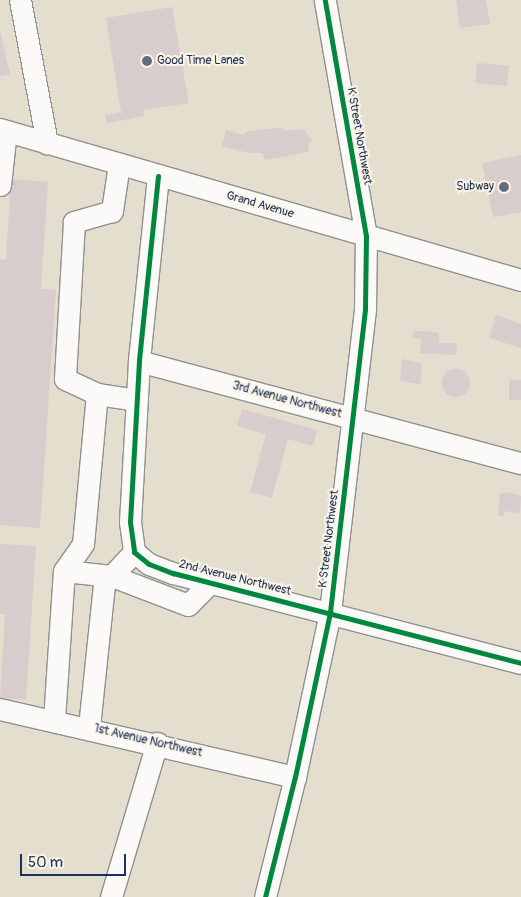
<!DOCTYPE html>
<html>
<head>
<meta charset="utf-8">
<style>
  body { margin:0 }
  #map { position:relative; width:521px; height:897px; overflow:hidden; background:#e3decd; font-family:Pangolin,sans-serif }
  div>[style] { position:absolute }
  .building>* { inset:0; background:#d9cccc; transform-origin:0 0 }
  .round { border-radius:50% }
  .roads { filter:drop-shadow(1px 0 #8f908f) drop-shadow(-1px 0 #8f908f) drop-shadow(0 1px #8f908f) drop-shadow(0 -1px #8f908f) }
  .minor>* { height:21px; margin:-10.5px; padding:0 10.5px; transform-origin:10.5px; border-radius:10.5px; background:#fbfaf8 }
  .cycleway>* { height:5px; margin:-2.5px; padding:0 2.5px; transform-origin:2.5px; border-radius:2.5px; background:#00873e }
  .dots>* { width:14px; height:14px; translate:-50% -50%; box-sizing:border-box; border:2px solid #fcf5e5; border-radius:50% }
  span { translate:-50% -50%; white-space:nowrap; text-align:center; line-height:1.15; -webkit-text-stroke:4px #fcf5e5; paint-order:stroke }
  .poi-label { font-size:12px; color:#1b2f5e }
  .left { translate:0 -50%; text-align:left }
  .right { translate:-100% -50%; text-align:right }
  .street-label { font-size:12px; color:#1b2f5e }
  .scale { position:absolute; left:20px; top:854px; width:106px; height:22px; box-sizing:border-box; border:2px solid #1b2f5e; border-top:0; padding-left:6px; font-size:15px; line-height:18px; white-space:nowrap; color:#1b2f5e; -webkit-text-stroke:4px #fcf5e5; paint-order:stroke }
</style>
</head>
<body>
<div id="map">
  <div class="building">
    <i style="clip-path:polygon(456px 0,486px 0,490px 24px,460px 28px)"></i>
    <i style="clip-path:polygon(172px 7px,189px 103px,143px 110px,144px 116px,107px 123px,105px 115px,121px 112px,106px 18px)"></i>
    <i style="clip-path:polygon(0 31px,10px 74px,0 76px)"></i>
    <i style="left:477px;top:63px;width:32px;height:20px;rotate:5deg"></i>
    <i style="clip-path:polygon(282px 127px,284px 131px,304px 129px,312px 142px,308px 143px,309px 152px,265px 160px,262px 153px,249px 153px,222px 146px,226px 130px,244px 135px,245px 132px)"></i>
    <i style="clip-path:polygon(521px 155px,521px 212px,493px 217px,482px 163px)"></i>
    <i style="clip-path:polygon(11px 179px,48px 182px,41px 289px,56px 290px,40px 528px,0 525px,0 259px,6px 260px)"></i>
    <i style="clip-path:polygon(496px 315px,521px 324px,521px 348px,489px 338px)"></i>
    <i style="clip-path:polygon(423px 331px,439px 333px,439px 343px,457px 343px,456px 355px,420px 353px,421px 339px,412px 338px,413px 332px)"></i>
    <i style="clip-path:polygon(402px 359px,422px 363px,420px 384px,400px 381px)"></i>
    <i class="round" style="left:442px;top:369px;width:28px;height:28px"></i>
    <i style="left:509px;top:380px;width:12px;height:20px"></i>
    <i style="clip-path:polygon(242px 409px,317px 430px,313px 446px,288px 439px,272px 498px,250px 492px,266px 434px,237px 426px)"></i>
    <i style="clip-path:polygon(506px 492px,521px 496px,520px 513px,505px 511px,504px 516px,498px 516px,500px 494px)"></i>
    <i style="clip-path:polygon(0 544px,36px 546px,26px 700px,0 698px,5px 614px,0 614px)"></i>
  </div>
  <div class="roads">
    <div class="minor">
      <i style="left:20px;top:0;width:146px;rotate:79.3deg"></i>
      <i style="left:0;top:129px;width:542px;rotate:16.16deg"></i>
      <i style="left:119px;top:164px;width:48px;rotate:98.5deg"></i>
      <i style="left:112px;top:211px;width:40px;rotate:164deg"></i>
      <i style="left:74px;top:222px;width:157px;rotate:93.3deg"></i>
      <i style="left:65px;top:379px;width:35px;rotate:25deg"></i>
      <i style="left:97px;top:394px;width:40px;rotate:8.5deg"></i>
      <i style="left:158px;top:176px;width:186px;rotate:95.9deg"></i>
      <i style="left:139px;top:361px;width:161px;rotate:93.2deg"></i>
      <i style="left:130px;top:522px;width:30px;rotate:82deg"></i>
      <i style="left:134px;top:552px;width:19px;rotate:39deg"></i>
      <i style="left:149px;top:564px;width:26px;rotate:21deg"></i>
      <i style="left:173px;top:573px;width:359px;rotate:14.5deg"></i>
      <i style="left:0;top:185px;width:54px;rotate:-83.7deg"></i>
      <i style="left:139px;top:361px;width:395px;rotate:15deg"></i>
      <i style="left:64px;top:571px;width:33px;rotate:-55deg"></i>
      <i style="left:83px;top:544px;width:151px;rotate:-84.7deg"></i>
      <i style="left:0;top:709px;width:303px;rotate:13deg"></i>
      <i style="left:54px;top:720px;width:149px;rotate:-86.2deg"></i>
      <i style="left:64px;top:571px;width:48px;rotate:5.9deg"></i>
      <i style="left:112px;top:576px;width:81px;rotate:20.9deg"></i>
      <i style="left:188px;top:605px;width:33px;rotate:-45deg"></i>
      <i style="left:89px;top:727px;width:144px;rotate:-84deg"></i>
      <i style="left:104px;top:584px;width:44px;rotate:-46.8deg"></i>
      <i style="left:111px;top:897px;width:161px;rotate:-73.4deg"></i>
      <i style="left:265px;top:897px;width:124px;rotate:-76deg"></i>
      <i style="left:295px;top:777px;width:169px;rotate:-78deg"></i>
      <i style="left:330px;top:612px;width:306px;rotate:-83.4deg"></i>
      <i style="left:365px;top:308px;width:72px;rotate:-89.2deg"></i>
      <i style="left:366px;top:236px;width:240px;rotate:-99.9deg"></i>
    </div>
  </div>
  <div class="cycleway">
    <i style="left:158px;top:176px;width:186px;rotate:95.9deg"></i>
    <i style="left:139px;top:361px;width:161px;rotate:93.2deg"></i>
    <i style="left:130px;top:522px;width:30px;rotate:82deg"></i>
    <i style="left:134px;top:552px;width:19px;rotate:39deg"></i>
    <i style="left:149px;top:564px;width:26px;rotate:21deg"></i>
    <i style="left:173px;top:573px;width:359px;rotate:14.5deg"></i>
    <i style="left:265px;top:897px;width:124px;rotate:-76deg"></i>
    <i style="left:295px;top:777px;width:169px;rotate:-78deg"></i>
    <i style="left:330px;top:612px;width:306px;rotate:-83.4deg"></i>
    <i style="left:365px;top:308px;width:72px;rotate:-89.2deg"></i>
    <i style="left:366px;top:236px;width:240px;rotate:-99.9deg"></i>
  </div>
  <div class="dots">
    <i style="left:147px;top:61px;background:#616c85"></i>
    <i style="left:504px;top:187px;background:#616c85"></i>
  </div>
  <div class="poi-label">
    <span class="left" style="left:157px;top:61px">Good Time Lanes</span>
    <span class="right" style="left:494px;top:187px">Subway</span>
  </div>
  <div class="street-label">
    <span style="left:359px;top:136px;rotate:80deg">K Street Northwest</span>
    <span style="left:260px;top:205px;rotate:16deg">Grand Avenue</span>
    <span style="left:287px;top:400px;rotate:15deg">3rd Avenue Northwest</span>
    <span style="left:329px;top:539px;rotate:-83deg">K Street Northwest</span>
    <span style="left:235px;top:578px;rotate:14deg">2nd Avenue Northwest</span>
    <span style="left:148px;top:741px;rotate:13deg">1st Avenue Northwest</span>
  </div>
  <div class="scale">50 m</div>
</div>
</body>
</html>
